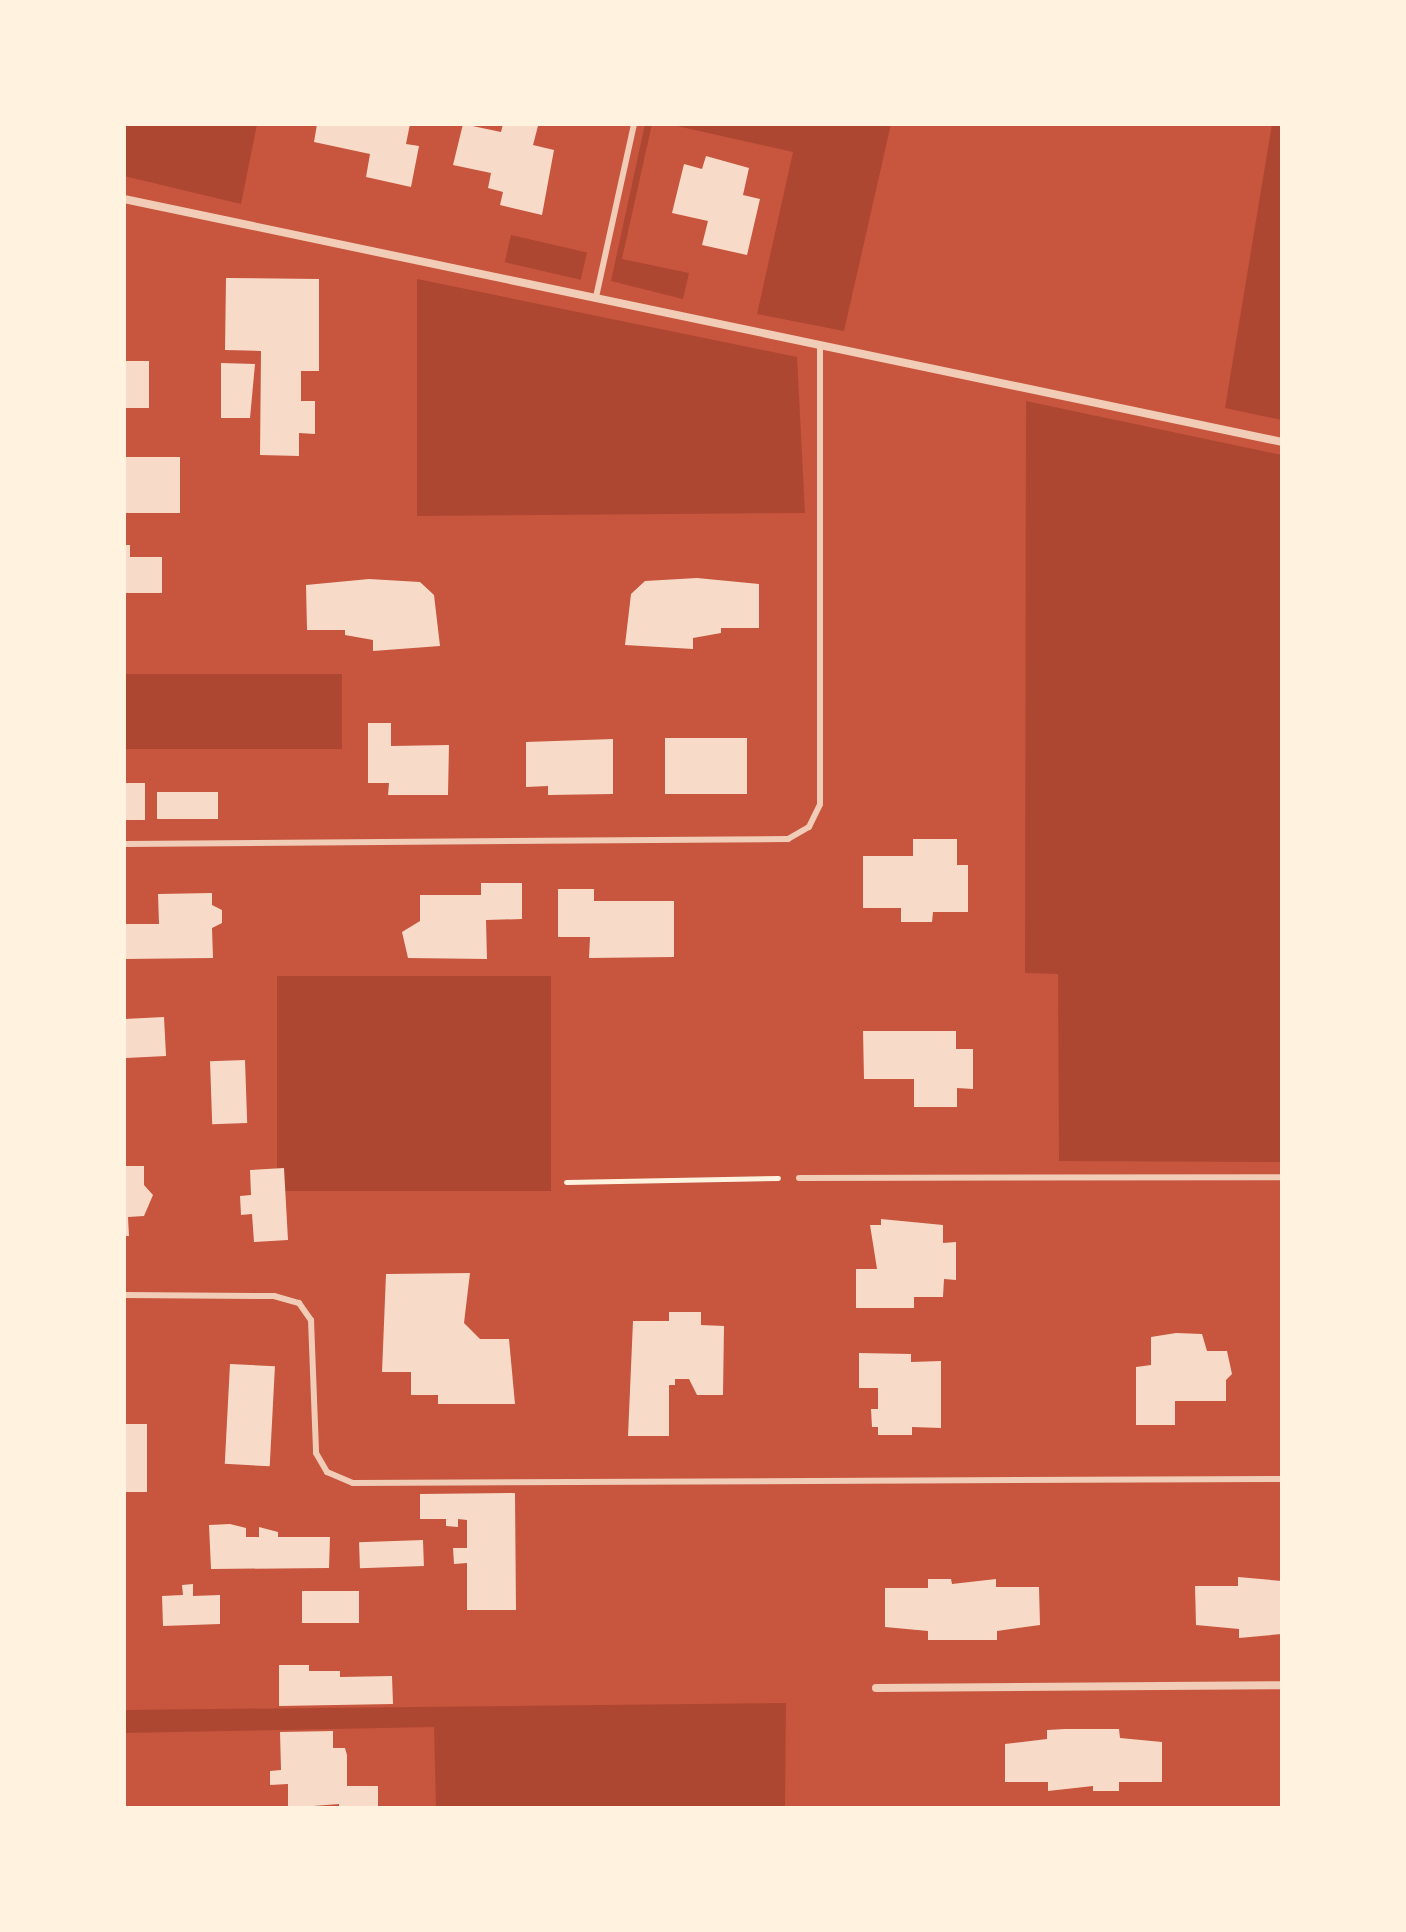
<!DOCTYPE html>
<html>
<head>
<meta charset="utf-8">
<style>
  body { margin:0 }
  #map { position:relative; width:1406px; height:1932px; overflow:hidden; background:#c8553d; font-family:"Fira Sans Condensed",sans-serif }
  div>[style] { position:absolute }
  .green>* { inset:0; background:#ae4732; transform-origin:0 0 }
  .building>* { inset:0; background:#f7dbc8; transform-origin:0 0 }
  .path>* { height:5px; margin:-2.5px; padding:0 2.5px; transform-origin:2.5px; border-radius:2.5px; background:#fff3e0 }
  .service>* { height:6px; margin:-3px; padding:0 3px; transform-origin:3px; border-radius:3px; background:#f1ccb7 }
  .minor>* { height:8px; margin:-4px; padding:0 4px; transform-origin:4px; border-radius:4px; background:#f1ccb7 }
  span { translate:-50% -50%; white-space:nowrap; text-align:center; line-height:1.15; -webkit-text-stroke:7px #fff3e0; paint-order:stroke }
  .frame { position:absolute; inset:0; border:126px solid #fff3e0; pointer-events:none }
</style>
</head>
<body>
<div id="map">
  <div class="green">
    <i style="clip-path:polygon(124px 124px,257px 124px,241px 204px,124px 176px)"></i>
    <i style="clip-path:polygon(645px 124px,652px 124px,622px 259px,689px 273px,683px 299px,611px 281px)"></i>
    <i style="clip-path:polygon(668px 124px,891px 124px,844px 331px,757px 314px,793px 152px)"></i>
    <i style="clip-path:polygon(1272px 124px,1282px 124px,1282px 420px,1225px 408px)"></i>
    <i style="left:511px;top:235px;width:78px;height:28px;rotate:13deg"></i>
    <i style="clip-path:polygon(417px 279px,797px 357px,805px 513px,417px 516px)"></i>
    <i style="clip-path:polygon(1026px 401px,1282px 455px,1282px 1162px,1059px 1161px,1058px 974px,1025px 973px)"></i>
    <i style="left:124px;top:674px;width:218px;height:75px"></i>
    <i style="left:277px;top:976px;width:274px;height:215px"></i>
    <i style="clip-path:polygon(786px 1703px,785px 1808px,436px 1808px,434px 1727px,124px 1733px,124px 1710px)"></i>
  </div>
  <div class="building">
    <i style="clip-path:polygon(317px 124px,410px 124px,406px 144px,419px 146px,411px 187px,366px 177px,370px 154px,314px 142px)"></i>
    <i style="clip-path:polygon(463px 124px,501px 132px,503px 124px,538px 126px,533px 145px,554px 150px,542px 215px,500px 205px,503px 192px,488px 188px,491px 173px,453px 165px)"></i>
    <i style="clip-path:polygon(706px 156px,749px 168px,743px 195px,760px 199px,747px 255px,702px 245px,708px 221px,672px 213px,684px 164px,702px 169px)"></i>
    <i style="clip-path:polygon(226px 278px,319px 279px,319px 371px,301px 371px,301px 401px,315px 401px,315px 434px,299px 433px,299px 456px,260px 455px,261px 351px,225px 350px)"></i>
    <i style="left:149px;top:361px;width:47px;height:25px;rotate:90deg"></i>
    <i style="clip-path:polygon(221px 363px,255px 364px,250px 418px,221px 418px)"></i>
    <i style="left:124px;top:457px;width:56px;height:56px"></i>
    <i style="clip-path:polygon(124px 545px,130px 545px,130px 557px,162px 557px,162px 593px,124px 593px)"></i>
    <i style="clip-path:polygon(697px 578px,759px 584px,759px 628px,721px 628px,721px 633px,693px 638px,693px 649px,625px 645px,631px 594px,645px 581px)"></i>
    <i style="clip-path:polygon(369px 579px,420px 582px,434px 595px,440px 646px,373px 651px,373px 640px,345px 635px,345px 630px,307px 630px,306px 585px)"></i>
    <i style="clip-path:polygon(368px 723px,391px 723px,391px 746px,449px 745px,448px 795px,388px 795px,389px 783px,368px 783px)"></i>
    <i style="left:665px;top:738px;width:82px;height:56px"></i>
    <i style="clip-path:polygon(613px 739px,613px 794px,548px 795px,548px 786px,526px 787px,526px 742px)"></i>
    <i style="left:124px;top:783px;width:21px;height:37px"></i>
    <i style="left:157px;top:792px;width:61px;height:27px"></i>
    <i style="clip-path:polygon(913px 839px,957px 839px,957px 865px,968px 865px,968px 912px,933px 912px,932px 922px,901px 922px,901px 908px,863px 908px,863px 856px,913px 856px)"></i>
    <i style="clip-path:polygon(481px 883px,522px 883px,522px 919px,486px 920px,487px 959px,408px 958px,402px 932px,420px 921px,420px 895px,481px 895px)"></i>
    <i style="clip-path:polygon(558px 889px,594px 889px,594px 901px,674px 901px,674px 957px,589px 958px,590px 937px,558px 937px)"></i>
    <i style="clip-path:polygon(212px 893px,212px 905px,222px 910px,222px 923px,212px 928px,213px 958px,125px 959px,124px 924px,159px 924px,158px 894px)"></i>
    <i style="left:164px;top:1017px;width:39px;height:40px;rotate:87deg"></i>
    <i style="clip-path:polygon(863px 1031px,956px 1031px,956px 1049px,973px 1049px,973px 1089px,957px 1088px,957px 1107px,914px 1107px,914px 1079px,864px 1079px)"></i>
    <i style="left:245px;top:1060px;width:63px;height:35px;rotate:88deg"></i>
    <i style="clip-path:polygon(124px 1166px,144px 1166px,144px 1185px,153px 1195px,144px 1216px,128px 1217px,129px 1236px,124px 1236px)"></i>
    <i style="clip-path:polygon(284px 1168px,288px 1240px,254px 1242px,252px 1214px,241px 1215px,240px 1196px,251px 1195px,250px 1170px)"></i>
    <i style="clip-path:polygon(881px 1219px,943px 1225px,943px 1243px,956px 1242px,956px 1280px,944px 1279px,943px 1297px,914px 1297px,914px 1308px,856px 1308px,856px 1269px,877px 1269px,870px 1225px,881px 1225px)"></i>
    <i style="clip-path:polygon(470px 1273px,464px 1323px,480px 1339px,509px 1339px,515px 1404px,438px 1404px,438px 1395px,411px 1395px,411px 1372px,382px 1372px,386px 1274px)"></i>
    <i style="clip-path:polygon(669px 1312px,701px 1312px,701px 1325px,724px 1326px,723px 1395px,697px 1395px,689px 1379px,675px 1379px,675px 1385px,669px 1385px,669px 1436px,628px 1436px,633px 1321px,669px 1321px)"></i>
    <i style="clip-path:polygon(1176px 1333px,1202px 1334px,1207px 1351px,1227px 1351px,1232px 1374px,1226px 1380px,1226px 1401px,1175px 1401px,1175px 1425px,1136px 1425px,1136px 1367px,1151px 1365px,1151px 1337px)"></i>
    <i style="clip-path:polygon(859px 1353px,911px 1354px,911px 1362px,941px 1361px,941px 1428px,912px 1427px,912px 1435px,878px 1435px,878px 1427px,872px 1427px,871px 1409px,878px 1409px,878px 1388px,859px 1388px)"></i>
    <i style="left:230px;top:1364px;width:45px;height:100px;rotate:3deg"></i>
    <i style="left:124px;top:1424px;width:23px;height:68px"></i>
    <i style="clip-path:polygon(515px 1493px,516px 1610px,467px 1610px,467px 1563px,454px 1564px,453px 1548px,467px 1548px,467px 1520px,458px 1519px,458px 1527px,446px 1526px,446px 1519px,420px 1519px,420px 1494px)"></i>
    <i style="clip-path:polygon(230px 1524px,246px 1528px,246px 1537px,259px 1537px,259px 1527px,278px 1532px,278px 1537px,330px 1537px,329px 1568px,211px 1569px,209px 1525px)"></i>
    <i style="left:423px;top:1540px;width:26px;height:64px;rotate:88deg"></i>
    <i style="clip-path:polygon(1238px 1577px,1282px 1581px,1282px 1634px,1239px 1638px,1239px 1629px,1196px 1625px,1195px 1586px,1238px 1586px)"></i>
    <i style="clip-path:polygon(928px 1579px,951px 1579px,952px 1584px,996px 1579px,996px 1587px,1039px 1587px,1040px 1625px,997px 1631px,997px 1640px,928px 1640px,928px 1631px,885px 1627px,885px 1588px,928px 1588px)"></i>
    <i style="clip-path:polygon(193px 1584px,193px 1596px,220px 1595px,220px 1624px,163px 1626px,162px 1596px,183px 1595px,182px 1585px)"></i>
    <i style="left:359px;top:1591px;width:32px;height:57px;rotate:90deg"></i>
    <i style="clip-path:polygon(279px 1665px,309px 1665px,309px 1671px,340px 1671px,340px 1677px,392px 1676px,393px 1704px,279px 1706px)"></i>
    <i style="clip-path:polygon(1065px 1729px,1119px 1729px,1120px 1738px,1162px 1742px,1162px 1782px,1119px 1782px,1119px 1791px,1093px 1791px,1093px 1786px,1048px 1791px,1048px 1782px,1005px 1782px,1005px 1744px,1047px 1739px,1047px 1730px)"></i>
    <i style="clip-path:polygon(333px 1731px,333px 1748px,345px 1748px,347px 1755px,347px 1786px,378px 1786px,378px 1808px,339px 1808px,339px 1804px,288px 1808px,288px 1784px,270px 1785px,270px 1771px,281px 1770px,280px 1732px)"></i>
  </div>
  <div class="path">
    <i style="left:566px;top:1182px;width:212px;rotate:-1.1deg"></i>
  </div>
  <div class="service">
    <i style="left:596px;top:297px;width:177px;rotate:-77.6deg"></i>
    <i style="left:124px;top:844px;width:664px;rotate:-0.43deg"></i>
    <i style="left:788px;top:839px;width:24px;rotate:-30deg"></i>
    <i style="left:809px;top:827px;width:25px;rotate:-64deg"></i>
    <i style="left:820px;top:804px;width:456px;rotate:-90deg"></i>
    <i style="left:799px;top:1178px;width:483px;rotate:-0.1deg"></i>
    <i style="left:124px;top:1295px;width:150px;rotate:0.4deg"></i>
    <i style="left:274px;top:1296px;width:26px;rotate:16deg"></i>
    <i style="left:299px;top:1303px;width:21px;rotate:55deg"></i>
    <i style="left:311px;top:1320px;width:133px;rotate:87.8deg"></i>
    <i style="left:316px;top:1453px;width:22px;rotate:60deg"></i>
    <i style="left:327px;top:1472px;width:28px;rotate:23deg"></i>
    <i style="left:353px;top:1483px;width:929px;rotate:-0.25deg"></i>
  </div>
  <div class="minor">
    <i style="left:124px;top:199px;width:1183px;rotate:11.85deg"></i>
    <i style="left:876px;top:1688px;width:406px;rotate:-0.4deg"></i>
  </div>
  <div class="frame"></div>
</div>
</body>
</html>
